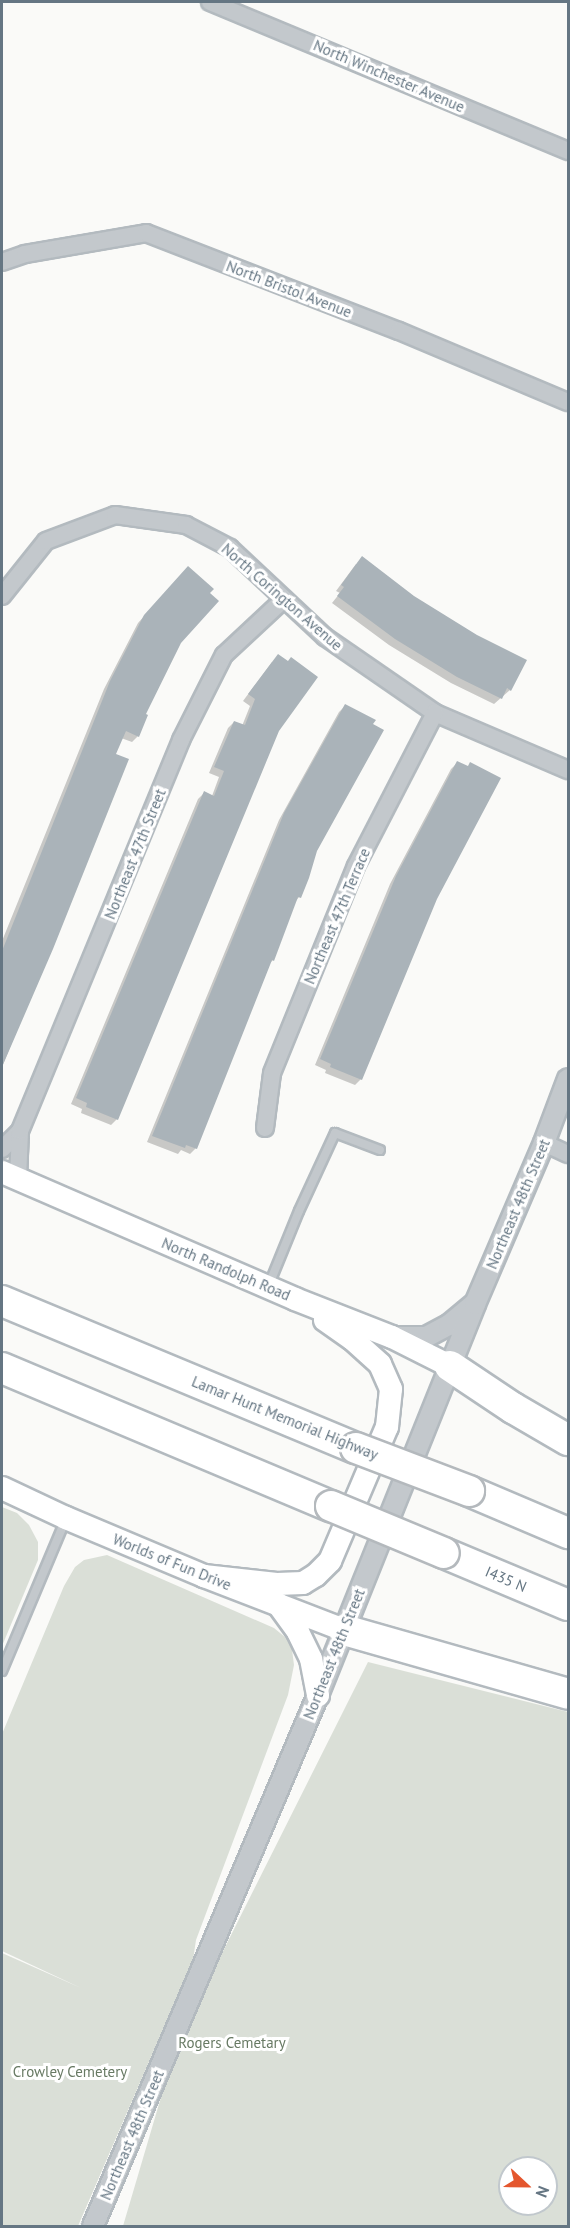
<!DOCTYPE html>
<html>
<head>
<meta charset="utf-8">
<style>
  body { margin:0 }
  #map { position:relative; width:570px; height:2228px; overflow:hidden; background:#fafaf8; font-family:"PT Sans",sans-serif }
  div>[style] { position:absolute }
  .green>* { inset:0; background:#dadfd7 }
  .shadow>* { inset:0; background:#0003 }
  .building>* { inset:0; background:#aab3b9 }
  .roads { filter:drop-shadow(2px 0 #b3babf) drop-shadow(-2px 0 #b3babf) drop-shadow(0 2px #b3babf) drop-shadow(0 -2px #b3babf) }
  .service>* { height:8px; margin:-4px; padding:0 4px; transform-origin:4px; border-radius:4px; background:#c3c8cc }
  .minor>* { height:16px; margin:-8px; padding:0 8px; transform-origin:8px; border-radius:8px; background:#c3c8cc }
  .tertiary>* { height:20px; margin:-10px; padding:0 10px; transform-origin:10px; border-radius:10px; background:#c3c8cc }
  .secondary>* { height:22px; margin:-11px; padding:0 11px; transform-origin:11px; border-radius:11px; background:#fff }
  .motorway>* { height:30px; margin:-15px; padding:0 15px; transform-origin:15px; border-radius:15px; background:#fff }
  .bridges { filter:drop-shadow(2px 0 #b4b9bd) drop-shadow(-2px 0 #b4b9bd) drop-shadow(0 2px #b4b9bd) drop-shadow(0 -2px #b4b9bd) }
  .motorway-bridge>* { height:30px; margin:-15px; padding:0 15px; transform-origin:15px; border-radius:15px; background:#fff }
  span { translate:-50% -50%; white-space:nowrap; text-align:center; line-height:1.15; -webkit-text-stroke:6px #fff; paint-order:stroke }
  .street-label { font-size:15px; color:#657683 }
  .park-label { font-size:15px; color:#687a64 }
  .frame { position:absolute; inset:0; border:3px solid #657683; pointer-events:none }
  .north { position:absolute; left:498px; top:2156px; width:60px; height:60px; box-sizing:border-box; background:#fff; border:2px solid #c1c8cd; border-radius:50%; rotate:112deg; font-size:16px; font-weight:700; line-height:24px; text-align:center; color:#657683 }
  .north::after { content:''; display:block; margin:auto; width:21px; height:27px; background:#e4572e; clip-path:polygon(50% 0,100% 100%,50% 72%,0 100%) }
</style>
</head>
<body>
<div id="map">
  <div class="green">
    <i style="clip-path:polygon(2px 1507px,17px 1513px,29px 1525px,38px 1542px,38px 1560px,2px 1646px)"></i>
    <i style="clip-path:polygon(107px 1555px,274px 1628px,291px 1642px,294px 1665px,288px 1695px,196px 1940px,193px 1960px,78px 2226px,2px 2226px,2px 1953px,81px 1988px,2px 1951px,2px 1734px,64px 1586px,75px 1567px,84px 1560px)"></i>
    <i style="clip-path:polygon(evenodd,368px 1662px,568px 1712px,568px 2226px,123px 2226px,164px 2087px,211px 1975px,368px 1662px,510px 2168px,546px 2168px,546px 2204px,510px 2204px,510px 2168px)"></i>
  </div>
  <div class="shadow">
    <i style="clip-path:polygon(356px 564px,510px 690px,494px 704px,451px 683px,389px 645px,332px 603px,340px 593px,336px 591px)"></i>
    <i style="clip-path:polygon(182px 574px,180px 642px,143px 715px,138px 736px,132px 742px,121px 738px,114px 755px,127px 760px,2px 1067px,2px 941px,104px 689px,138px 623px)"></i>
    <i style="clip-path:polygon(272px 662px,278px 730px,117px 1119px,111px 1125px,81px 1113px,82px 1109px,71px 1104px,198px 799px,204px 793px,212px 796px,219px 777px,209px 773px,228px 728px,234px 722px,242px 726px,250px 706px,243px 701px)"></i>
    <i style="clip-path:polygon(345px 706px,316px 850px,299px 897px,295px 902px,273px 960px,269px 964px,196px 1148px,190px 1154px,181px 1150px,178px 1154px,147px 1142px,279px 820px,339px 712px)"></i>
    <i style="clip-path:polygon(457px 763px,435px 898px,361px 1079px,355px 1085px,325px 1073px,326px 1070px,315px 1065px,390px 884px,451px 769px)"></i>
  </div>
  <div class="building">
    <i style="clip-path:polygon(362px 556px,414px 596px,477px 635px,527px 660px,511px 691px,507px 688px,502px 699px,457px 677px,395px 639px,337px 596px,344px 587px,341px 585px)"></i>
    <i style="clip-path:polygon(188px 566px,214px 589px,210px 593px,219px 601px,181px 643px,146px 714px,148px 715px,139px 737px,126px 731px,116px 754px,129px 759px,53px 949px,2px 1067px,2px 951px,110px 681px,144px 615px)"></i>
    <i style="clip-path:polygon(278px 654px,288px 661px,291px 657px,318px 677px,279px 731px,118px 1120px,86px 1107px,87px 1103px,76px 1098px,204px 791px,214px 796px,224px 771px,214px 767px,234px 721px,245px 725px,255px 699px,248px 694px)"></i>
    <i style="clip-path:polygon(345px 704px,376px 720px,373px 724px,384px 730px,317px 851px,309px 878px,301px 898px,298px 897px,274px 961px,272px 960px,197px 1149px,186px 1145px,185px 1148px,152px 1136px,284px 813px)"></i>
    <i style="clip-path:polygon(457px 761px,468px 766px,470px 762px,501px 778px,437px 899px,362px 1080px,330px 1067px,331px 1064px,320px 1059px,396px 876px)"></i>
  </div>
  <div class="roads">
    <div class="service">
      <i style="left:268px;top:1287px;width:82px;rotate:-67.8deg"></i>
      <i style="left:299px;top:1211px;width:86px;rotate:-65.2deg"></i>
      <i style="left:335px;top:1133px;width:48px;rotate:20.7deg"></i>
      <i style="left:2px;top:1671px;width:165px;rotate:-67.2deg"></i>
    </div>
    <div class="minor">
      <i style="left:210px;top:2px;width:388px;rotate:22.6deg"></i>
      <i style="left:2px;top:262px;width:24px;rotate:-19deg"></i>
      <i style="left:25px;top:254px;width:123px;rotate:-9.8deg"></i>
      <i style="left:146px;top:233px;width:271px;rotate:21.2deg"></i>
      <i style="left:399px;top:331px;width:183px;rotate:22.8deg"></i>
      <i style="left:2px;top:596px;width:70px;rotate:-51.3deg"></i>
      <i style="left:46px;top:541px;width:74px;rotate:-20.6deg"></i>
      <i style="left:115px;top:515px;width:72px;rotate:8deg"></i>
      <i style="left:186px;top:525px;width:50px;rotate:27.6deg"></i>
      <i style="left:230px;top:548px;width:130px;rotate:43.1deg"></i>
      <i style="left:325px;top:637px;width:134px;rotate:34.6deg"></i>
      <i style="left:435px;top:713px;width:145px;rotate:23.2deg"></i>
      <i style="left:265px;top:1128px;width:55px;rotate:-82.7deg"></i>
      <i style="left:272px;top:1073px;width:223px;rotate:-67.9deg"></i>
      <i style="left:356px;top:866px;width:172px;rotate:-62.7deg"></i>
      <i style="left:544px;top:1143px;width:26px;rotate:25deg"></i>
      <i style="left:2px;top:1149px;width:25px;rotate:-45deg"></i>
      <i style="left:18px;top:1179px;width:48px;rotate:-87.6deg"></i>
      <i style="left:20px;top:1131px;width:423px;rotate:-67.6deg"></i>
      <i style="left:181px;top:740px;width:95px;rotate:-63.2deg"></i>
      <i style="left:224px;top:655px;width:82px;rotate:-43deg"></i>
    </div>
    <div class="tertiary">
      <i style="left:392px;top:1337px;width:34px"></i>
      <i style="left:426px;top:1337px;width:26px;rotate:-28deg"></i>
      <i style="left:449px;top:1325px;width:31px;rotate:-40deg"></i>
      <i style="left:93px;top:2226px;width:577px;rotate:-67.04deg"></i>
      <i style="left:318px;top:1695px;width:421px;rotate:-68.1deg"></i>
      <i style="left:475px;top:1304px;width:175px;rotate:-66.8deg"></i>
      <i style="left:544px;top:1143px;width:68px;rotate:-69.4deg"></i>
    </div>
    <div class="secondary">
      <i style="left:2px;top:1172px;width:319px;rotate:23.4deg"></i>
      <i style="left:295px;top:1299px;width:104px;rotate:21.4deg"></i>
      <i style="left:392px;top:1337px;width:65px;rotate:26.6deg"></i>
      <i style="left:2px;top:1488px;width:71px;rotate:25.1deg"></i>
      <i style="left:66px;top:1518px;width:150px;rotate:22.8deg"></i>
      <i style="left:204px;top:1576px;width:150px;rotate:21.1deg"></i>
      <i style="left:204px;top:1576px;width:73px;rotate:6.3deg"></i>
      <i style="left:277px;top:1584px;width:26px;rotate:-2deg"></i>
      <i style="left:303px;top:1583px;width:15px;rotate:-32deg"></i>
      <i style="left:316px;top:1575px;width:20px;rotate:-45deg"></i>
      <i style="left:330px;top:1561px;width:146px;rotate:-67deg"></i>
      <i style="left:387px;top:1427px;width:38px;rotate:-84deg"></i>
      <i style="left:391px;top:1389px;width:27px;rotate:-114deg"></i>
      <i style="left:380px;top:1364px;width:38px;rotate:-138deg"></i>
      <i style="left:352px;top:1339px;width:33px;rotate:-145deg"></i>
      <i style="left:278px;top:1604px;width:34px;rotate:54deg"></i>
      <i style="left:298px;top:1632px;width:30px;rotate:64deg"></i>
      <i style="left:311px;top:1659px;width:37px;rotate:79deg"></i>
    </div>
    <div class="motorway">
      <i style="left:2px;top:1301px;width:383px;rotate:22.6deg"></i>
      <i style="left:450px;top:1366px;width:76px;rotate:33.7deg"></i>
      <i style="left:513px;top:1408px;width:64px;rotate:30.2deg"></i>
      <i style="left:2px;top:1368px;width:357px;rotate:22.8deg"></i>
      <i style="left:469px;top:1491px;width:108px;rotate:23deg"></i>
      <i style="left:444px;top:1553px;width:134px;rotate:22.8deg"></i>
      <i style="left:344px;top:1630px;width:233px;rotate:15.9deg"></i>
    </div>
  </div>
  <div class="bridges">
    <div class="motorway-bridge">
      <i style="left:356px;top:1448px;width:121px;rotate:20.8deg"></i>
      <i style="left:331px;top:1506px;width:122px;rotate:22.6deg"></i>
    </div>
  </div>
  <div class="street-label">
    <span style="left:389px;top:76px;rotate:23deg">North Winchester Avenue</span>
    <span style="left:289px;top:289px;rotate:21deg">North Bristol Avenue</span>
    <span style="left:282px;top:597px;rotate:41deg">North Corington Avenue</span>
    <span style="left:135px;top:854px;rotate:-68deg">Northeast 47th Street</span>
    <span style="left:337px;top:916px;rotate:-67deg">Northeast 47th Terrace</span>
    <span style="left:518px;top:1204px;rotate:-67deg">Northeast 48th Street</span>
    <span style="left:226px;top:1269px;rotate:23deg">North Randolph Road</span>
    <span style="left:285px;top:1418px;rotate:22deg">Lamar Hunt Memorial Highway</span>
    <span style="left:172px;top:1562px;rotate:22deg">Worlds of Fun Drive</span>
    <span style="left:506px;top:1579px;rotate:23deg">I435 N</span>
    <span style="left:334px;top:1654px;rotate:-68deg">Northeast 48th Street</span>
    <span style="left:132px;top:2135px;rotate:-67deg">Northeast 48th Street</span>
  </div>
  <div class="park-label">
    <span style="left:232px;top:2043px">Rogers Cemetary</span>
    <span style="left:70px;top:2072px">Crowley Cemetery</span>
  </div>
  <div class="frame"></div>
  <div class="north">N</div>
</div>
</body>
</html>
